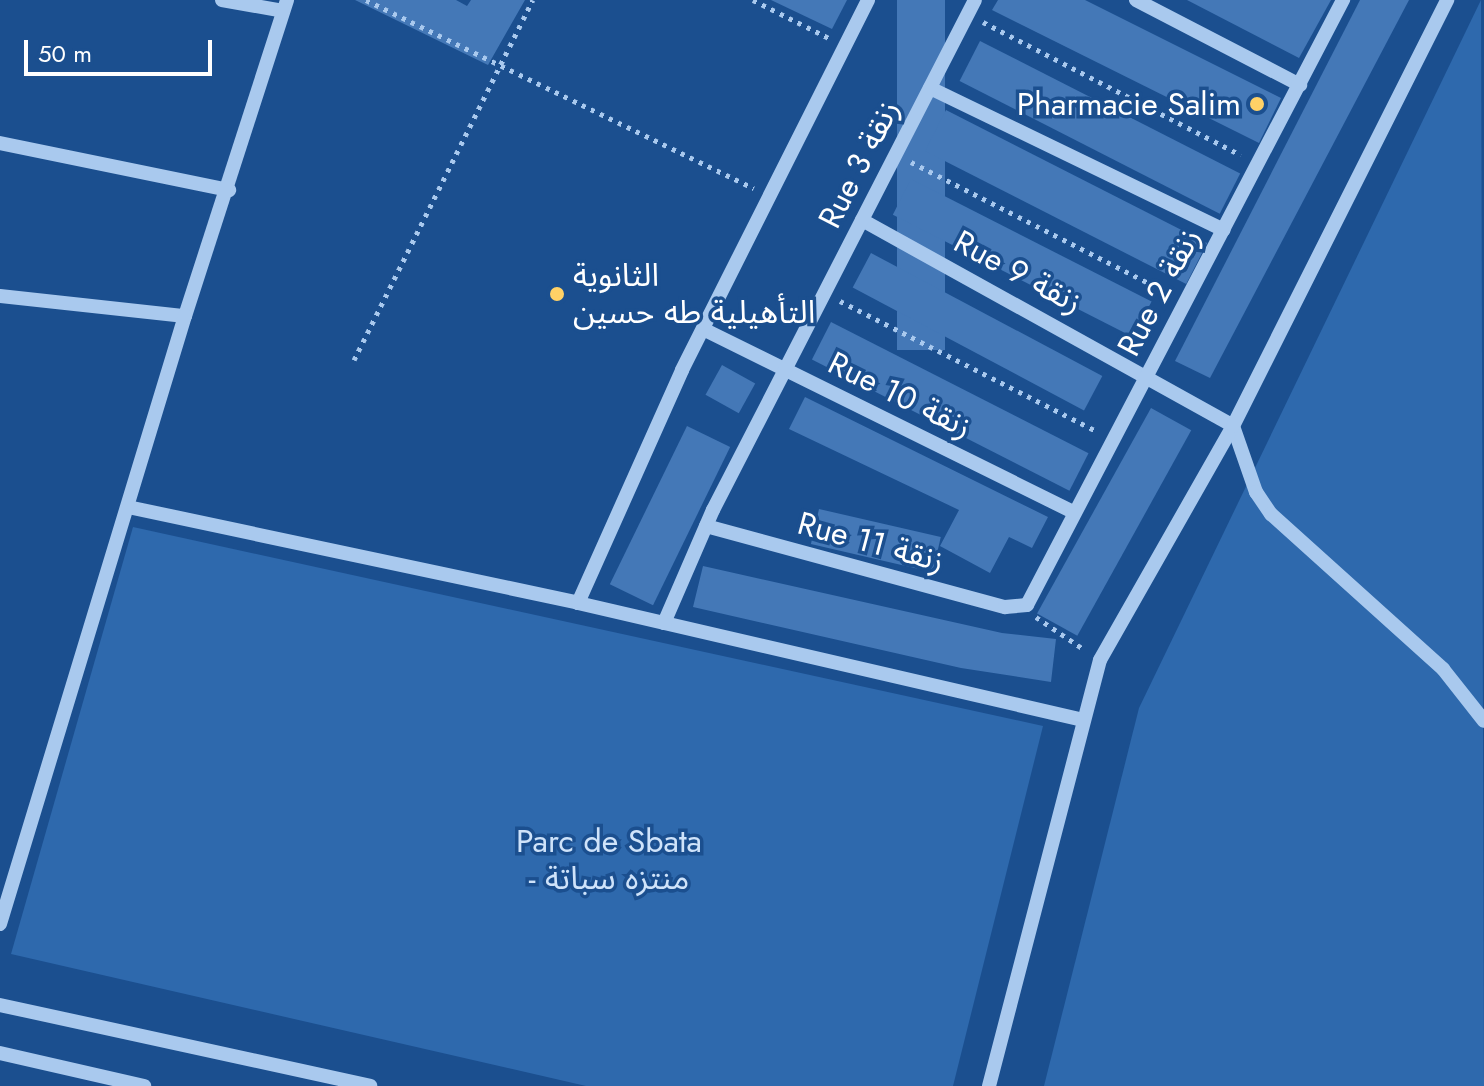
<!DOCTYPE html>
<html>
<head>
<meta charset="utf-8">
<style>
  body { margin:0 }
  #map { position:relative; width:1484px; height:1086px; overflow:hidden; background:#1b4f8f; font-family:Jost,"Noto Sans Arabic",sans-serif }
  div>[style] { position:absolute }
  .green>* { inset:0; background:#2e69ad }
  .building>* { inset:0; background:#4478b7; transform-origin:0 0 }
  .path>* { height:5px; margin-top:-2.5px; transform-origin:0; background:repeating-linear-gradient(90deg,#a9c9ee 0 4px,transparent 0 10px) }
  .minor>* { height:14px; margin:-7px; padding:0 7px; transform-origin:7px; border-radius:7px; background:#a9c9ee }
  .dots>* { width:22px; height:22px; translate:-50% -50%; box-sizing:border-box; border:4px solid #1b4f8f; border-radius:50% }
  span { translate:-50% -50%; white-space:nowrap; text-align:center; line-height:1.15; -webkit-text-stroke:7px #1b4f8f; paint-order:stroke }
  .poi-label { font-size:32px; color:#fff }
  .right { translate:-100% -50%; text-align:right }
  .left { translate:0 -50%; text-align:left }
  .street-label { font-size:32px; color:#fff }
  .park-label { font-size:32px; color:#cfe3fa }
  .scale { position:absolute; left:24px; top:40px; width:188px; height:36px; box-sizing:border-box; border:4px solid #fff; border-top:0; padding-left:10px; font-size:24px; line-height:28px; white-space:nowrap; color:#fff; -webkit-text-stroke:6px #1b4f8f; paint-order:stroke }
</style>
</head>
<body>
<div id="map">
  <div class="green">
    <i style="clip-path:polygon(1481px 0,1484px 1086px,1044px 1086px,1139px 708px)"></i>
    <i style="clip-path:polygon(133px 527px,1043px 726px,953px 1086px,586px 1086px,11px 954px)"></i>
  </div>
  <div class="building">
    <i style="clip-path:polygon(355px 0,456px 0,467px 6px,471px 0,525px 0,488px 65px)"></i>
    <i style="clip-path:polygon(771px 0,847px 0,832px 29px)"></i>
    <i style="left:897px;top:0;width:48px;height:350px"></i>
    <i style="clip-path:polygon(998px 0,1085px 0,1281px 98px,1259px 143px,992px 10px)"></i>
    <i style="clip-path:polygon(1187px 0,1331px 0,1299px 58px)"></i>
    <i style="clip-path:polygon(1360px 0,1409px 0,1210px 378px,1175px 361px)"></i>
    <i style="left:980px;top:41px;width:292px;height:45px;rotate:27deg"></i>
    <i style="left:946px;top:110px;width:293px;height:46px;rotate:27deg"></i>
    <i style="left:911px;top:179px;width:270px;height:40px;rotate:27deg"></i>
    <i style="left:871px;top:253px;width:262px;height:39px;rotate:28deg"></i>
    <i style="left:831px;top:322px;width:289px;height:42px;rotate:27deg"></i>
    <i style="left:722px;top:365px;width:38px;height:34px;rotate:29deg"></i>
    <i style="clip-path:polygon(805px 397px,1048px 517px,1032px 548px,1009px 537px,990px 573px,940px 546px,959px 510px,789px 429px)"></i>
    <i style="left:1151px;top:408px;width:46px;height:235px;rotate:29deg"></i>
    <i style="left:687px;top:426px;width:48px;height:176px;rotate:26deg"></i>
    <i style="left:819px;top:509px;width:125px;height:36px;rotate:13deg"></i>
    <i style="clip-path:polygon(703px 566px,1002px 633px,1056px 639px,1051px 682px,961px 668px,693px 607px)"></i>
  </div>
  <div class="path">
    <i style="left:366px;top:0;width:431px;rotate:25.9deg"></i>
    <i style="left:753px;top:0;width:87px;rotate:26.6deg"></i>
    <i style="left:983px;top:22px;width:290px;rotate:27.3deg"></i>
    <i style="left:911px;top:162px;width:291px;rotate:27deg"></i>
    <i style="left:840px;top:301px;width:289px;rotate:26.9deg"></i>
    <i style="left:354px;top:360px;width:402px;rotate:-63.6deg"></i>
    <i style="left:1036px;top:617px;width:59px;rotate:34deg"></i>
  </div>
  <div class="minor">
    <i style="left:222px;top:0;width:62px;rotate:10.2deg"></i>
    <i style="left:1136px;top:0;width:185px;rotate:27.4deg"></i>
    <i style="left:930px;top:88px;width:326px;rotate:25.8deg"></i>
    <i style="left:0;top:143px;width:234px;rotate:11.6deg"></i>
    <i style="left:862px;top:220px;width:424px;rotate:29deg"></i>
    <i style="left:1233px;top:426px;width:70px;rotate:70.8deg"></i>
    <i style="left:1256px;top:492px;width:27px;rotate:56deg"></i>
    <i style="left:1271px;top:514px;width:232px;rotate:42deg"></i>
    <i style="left:1443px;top:669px;width:66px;rotate:51.7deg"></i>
    <i style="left:0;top:296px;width:186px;rotate:6.2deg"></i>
    <i style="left:185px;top:316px;width:332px;rotate:-72.1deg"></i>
    <i style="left:703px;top:329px;width:413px;rotate:26.3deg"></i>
    <i style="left:128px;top:507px;width:460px;rotate:12deg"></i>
    <i style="left:578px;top:603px;width:518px;rotate:13.04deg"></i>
    <i style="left:706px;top:526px;width:310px;rotate:15.2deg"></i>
    <i style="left:1005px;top:607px;width:22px;rotate:-5deg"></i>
    <i style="left:1027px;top:605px;width:683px;rotate:-62.42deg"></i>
    <i style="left:578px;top:603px;width:255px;rotate:-65.9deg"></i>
    <i style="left:682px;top:370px;width:414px;rotate:-63.3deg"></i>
    <i style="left:664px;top:623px;width:123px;rotate:-66.6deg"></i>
    <i style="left:713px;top:510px;width:573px;rotate:-62.81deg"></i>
    <i style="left:0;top:924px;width:636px;rotate:-73.08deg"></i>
    <i style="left:0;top:1005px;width:379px;rotate:12.3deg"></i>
    <i style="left:0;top:1053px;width:148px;rotate:12.9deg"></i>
    <i style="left:989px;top:1086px;width:440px;rotate:-75.4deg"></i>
    <i style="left:1100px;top:660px;width:269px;rotate:-60.4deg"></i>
    <i style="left:1233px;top:426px;width:477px;rotate:-63.3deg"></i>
  </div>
  <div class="dots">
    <i style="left:1257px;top:104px;background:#ffd166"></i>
    <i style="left:557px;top:294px;background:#ffd166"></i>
  </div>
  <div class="poi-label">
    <span class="right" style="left:1241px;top:104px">Pharmacie Salim</span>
    <span class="left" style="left:573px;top:294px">الثانوية<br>التأهيلية طه حسين</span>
  </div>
  <div class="street-label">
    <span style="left:859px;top:164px;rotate:-63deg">Rue 3 زنقة</span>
    <span style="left:1018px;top:272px;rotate:28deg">Rue 9 زنقة</span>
    <span style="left:1159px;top:292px;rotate:-62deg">Rue 2 زنقة</span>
    <span style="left:900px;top:395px;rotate:26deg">Rue 10 زنقة</span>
    <span style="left:871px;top:542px;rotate:15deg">Rue 11 زنقة</span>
  </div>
  <div class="park-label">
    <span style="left:609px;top:860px">Parc de Sbata<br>- منتزه سباتة</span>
  </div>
  <div class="scale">50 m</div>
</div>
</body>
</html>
